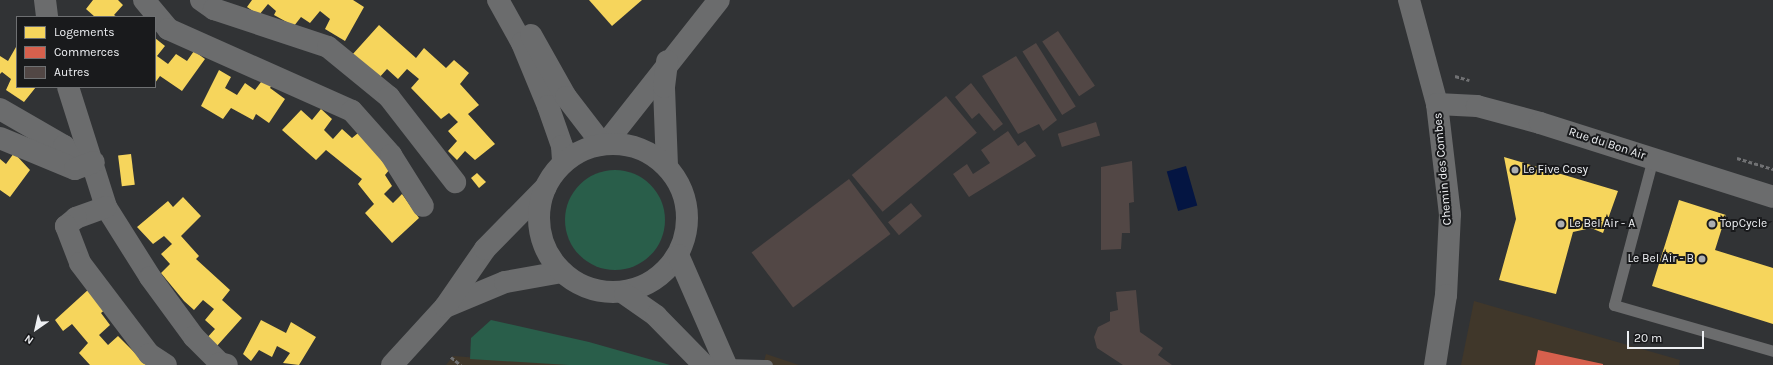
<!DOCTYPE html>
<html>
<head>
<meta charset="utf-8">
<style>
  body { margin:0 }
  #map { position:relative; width:1773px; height:365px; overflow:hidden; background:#313335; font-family:Karla,sans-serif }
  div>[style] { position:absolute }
  .commercial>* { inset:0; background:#40372a }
  .green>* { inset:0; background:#295e4a }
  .round { border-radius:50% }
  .water>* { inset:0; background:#041542; transform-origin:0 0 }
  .homes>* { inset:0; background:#f6d55c; transform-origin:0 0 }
  .shops>* { inset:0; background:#d6604d }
  .building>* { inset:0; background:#524745; transform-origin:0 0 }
  .path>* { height:2.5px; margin-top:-1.25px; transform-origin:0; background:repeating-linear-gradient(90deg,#707173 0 4px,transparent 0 6px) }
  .service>* { height:11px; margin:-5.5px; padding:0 5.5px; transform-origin:5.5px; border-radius:5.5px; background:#6b6c6d }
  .minor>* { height:22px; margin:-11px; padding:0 11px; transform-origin:11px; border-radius:11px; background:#6b6c6d }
  .tertiary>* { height:22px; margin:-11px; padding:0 11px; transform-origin:11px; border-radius:11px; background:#6b6c6d }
  .tertiary>.ring { margin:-11px; padding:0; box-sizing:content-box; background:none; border:22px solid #6b6c6d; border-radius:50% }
  .dots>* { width:11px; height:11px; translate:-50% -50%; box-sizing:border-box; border:2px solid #191a1c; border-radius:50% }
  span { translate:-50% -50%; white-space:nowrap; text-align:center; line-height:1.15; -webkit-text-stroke:4px #191a1c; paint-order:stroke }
  .street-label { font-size:12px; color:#eef0f3 }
  .poi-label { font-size:12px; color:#eef0f3 }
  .left { translate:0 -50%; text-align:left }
  .right { translate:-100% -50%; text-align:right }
  .legend { position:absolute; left:16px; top:16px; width:140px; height:72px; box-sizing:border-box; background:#191a1c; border:1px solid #6e7072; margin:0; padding:5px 7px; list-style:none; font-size:12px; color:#eef0f3 }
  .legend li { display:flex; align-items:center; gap:8px; height:20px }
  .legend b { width:20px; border:1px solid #6e7072 }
  .north { position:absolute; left:16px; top:309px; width:40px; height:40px; -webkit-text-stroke:3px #191a1c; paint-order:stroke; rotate:214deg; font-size:11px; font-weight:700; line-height:16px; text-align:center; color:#eef0f3 }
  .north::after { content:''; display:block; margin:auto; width:14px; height:18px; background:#eef0f3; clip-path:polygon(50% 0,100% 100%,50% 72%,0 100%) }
  .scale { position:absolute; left:1627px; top:331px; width:77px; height:18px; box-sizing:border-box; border:2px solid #eef0f3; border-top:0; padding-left:5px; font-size:12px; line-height:14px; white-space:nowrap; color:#eef0f3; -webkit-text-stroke:3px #191a1c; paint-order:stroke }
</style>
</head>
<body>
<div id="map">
  <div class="commercial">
    <i style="clip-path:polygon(1474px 301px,1680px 360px,1679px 365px,1461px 365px)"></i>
    <i style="clip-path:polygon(766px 354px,799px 365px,763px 365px)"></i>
    <i style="clip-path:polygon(453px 356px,573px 365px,446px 365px)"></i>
  </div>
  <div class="green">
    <i class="round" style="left:565px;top:170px;width:100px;height:100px"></i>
    <i style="clip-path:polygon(491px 320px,589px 342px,670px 365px,569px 365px,470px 359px,471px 338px)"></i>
  </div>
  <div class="water">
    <i style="left:1186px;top:166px;width:41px;height:20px;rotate:74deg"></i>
  </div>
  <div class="homes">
    <i style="clip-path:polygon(93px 0,118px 0,123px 5px,114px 15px,117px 17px,95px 17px,86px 9px)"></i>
    <i style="clip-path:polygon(252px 0,353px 0,364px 7px,345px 41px,325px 29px,330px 19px,320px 11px,310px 23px,301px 17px,294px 26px,274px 15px,276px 11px,268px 4px,259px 15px,247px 7px)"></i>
    <i style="clip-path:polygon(589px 0,642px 0,612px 26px)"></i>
    <i style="clip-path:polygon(379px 25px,416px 58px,424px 48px,446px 68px,454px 60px,469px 73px,460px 84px,479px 105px,468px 114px,495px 144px,475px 160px,465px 151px,457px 160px,448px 151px,457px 141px,448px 131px,458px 122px,449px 113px,441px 119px,411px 88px,419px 79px,407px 69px,398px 79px,387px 69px,378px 79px,352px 55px)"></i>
    <i style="clip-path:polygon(155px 38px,165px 46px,157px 56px,168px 64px,176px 54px,187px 61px,194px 51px,205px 59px,182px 91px,160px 76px,155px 83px)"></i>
    <i style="clip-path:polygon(16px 47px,17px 87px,36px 87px,24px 102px,6px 90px,11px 79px,2px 72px,0 74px,0 56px,8px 61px)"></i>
    <i style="clip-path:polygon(219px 70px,231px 77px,225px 88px,237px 95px,245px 83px,255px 90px,264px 78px,273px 83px,270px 88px,285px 99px,269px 123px,256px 114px,253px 120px,231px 108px,223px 119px,201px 106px)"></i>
    <i style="clip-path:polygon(321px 109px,332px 119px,324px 130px,333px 139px,342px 129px,352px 138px,363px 129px,394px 164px,385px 175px,392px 186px,384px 194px,393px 203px,402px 194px,419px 218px,392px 243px,365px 213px,374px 204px,358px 184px,362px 179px,326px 150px,316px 160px,282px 130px,301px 110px,312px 120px)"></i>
    <i style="clip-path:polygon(14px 153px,30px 170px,10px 197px,0 190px,0 159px,6px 164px)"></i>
    <i style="left:131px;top:154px;width:31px;height:13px;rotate:83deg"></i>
    <i style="clip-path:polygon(1504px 157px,1618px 191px,1603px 233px,1591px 228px,1573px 232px,1556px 294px,1499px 280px,1516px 219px)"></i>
    <i style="clip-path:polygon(477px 173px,486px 182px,479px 188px,471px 178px)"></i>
    <i style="clip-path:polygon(183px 197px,201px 216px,181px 236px,199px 256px,196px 259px,230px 290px,222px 300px,242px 318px,216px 347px,206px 339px,215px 329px,205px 320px,214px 309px,203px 300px,194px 310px,184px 301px,161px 273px,170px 264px,161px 254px,172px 244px,164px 236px,153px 244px,137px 227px,168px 201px,173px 207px)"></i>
    <i style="clip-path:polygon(1679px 200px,1726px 215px,1715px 250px,1773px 268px,1773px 324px,1652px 286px)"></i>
    <i style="clip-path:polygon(89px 289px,111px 305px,101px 313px,110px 325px,99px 335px,108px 345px,118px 336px,147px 365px,90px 365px,79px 353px,88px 343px,72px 324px,63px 331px,55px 320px)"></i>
    <i style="clip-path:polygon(261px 320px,286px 333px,291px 322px,316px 337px,299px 365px,283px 363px,290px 353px,277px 346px,272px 357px,259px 350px,251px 361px,243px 354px)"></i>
  </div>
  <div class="shops">
    <i style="clip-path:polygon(1538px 350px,1603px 364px,1603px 365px,1535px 365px)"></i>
  </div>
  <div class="building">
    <i style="left:1058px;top:31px;width:66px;height:19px;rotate:56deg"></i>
    <i style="left:1036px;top:43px;width:75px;height:16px;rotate:58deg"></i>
    <i style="clip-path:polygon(1016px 56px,1057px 120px,1043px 131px,1039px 124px,1018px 134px,982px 76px)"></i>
    <i style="clip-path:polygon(971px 83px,1003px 124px,994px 131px,979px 113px,972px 119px,955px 97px)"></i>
    <i style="left:946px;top:96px;width:48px;height:123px;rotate:50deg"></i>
    <i style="left:1096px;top:122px;width:14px;height:40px;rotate:73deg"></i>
    <i style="clip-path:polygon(1008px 131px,1018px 146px,1025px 141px,1036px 156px,969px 197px,953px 174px,967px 164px,973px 174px,990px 163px,981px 150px)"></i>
    <i style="clip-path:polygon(1132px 161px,1134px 202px,1129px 203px,1130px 233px,1122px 233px,1121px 249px,1101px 250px,1101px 167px)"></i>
    <i style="left:849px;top:179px;width:69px;height:122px;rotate:53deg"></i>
    <i style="left:911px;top:203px;width:17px;height:30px;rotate:50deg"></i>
    <i style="clip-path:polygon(1136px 290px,1140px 332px,1163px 348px,1158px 355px,1172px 365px,1123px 365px,1097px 348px,1094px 337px,1098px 327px,1110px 321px,1110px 312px,1118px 310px,1116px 292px)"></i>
  </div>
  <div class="path">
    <i style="left:1455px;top:76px;width:15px;rotate:16deg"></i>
    <i style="left:1737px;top:158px;width:38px;rotate:17deg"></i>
    <i style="left:451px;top:357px;width:13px;rotate:39deg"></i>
  </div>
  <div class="service">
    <i style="left:1653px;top:158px;width:152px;rotate:104.9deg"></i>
    <i style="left:1614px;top:305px;width:166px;rotate:16.1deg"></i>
    <i style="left:725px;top:364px;width:42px;rotate:1.4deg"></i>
  </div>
  <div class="minor">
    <i style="left:45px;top:0;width:17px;rotate:83deg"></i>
    <i style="left:144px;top:0;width:38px;rotate:50deg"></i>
    <i style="left:168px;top:29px;width:201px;rotate:24deg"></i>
    <i style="left:352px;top:111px;width:59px;rotate:48.4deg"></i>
    <i style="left:391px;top:155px;width:60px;rotate:57.9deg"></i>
    <i style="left:201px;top:0;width:16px;rotate:35deg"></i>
    <i style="left:214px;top:9px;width:120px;rotate:18.4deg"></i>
    <i style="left:328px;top:47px;width:79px;rotate:39.3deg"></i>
    <i style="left:389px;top:97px;width:108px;rotate:52.2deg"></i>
    <i style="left:1409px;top:0;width:108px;rotate:74.9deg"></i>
    <i style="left:1437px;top:104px;width:111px;rotate:83.3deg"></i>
    <i style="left:1450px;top:214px;width:81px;rotate:92.8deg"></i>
    <i style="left:1446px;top:295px;width:71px;rotate:98.9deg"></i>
    <i style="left:68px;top:87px;width:126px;rotate:72.4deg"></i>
    <i style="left:106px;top:207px;width:83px;rotate:57.8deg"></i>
    <i style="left:150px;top:277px;width:74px;rotate:53.7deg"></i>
    <i style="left:194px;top:337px;width:37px;rotate:45deg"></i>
    <i style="left:220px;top:363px;width:7px;rotate:16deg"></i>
    <i style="left:1437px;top:104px;width:40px;rotate:2.9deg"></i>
    <i style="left:1477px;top:106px;width:65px;rotate:15.1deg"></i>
    <i style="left:1540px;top:123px;width:244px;rotate:17.6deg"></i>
    <i style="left:0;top:109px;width:74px;rotate:30deg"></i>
    <i style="left:64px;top:146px;width:25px;rotate:64deg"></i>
    <i style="left:0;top:138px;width:81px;rotate:22.5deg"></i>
    <i style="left:75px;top:169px;width:20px;rotate:-20deg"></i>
    <i style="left:606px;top:143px;width:182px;rotate:-51.7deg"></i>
    <i style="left:667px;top:166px;width:79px;rotate:-92.2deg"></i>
    <i style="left:664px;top:87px;width:26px;rotate:-83deg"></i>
    <i style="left:106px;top:207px;width:32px;rotate:160deg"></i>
    <i style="left:76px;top:218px;width:13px;rotate:141deg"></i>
    <i style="left:66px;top:226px;width:40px;rotate:69deg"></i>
    <i style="left:80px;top:263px;width:114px;rotate:52.8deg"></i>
    <i style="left:149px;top:354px;width:20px;rotate:33deg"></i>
    <i style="left:445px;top:307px;width:65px;rotate:-22.6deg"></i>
    <i style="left:505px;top:282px;width:58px;rotate:-10deg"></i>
    <i style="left:392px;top:365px;width:79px;rotate:-47.6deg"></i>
    <i style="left:445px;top:307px;width:70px;rotate:-55.4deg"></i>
    <i style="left:485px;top:249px;width:86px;rotate:-45.5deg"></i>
  </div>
  <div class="tertiary">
    <i style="left:498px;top:0;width:49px;rotate:60.8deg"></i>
    <i style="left:522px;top:43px;width:68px;rotate:67.6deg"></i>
    <i style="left:548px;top:106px;width:42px;rotate:70.7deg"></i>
    <i style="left:562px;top:146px;width:16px;rotate:86deg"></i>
    <i style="left:531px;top:35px;width:71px;rotate:60.6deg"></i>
    <i style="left:566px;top:97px;width:59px;rotate:52.5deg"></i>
    <i class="ring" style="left:539px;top:144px;width:126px;height:126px"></i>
    <i style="left:678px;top:255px;width:120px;rotate:66.4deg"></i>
    <i style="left:625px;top:294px;width:38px;rotate:35deg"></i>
    <i style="left:656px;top:316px;width:69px;rotate:45.6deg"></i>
  </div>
  <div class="dots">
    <i style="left:1515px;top:170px;background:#acaeb0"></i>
    <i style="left:1561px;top:224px;background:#acaeb0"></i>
    <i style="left:1712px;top:224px;background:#acaeb0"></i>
    <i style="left:1702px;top:259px;background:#acaeb0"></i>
  </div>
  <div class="street-label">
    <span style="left:1607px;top:144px;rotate:18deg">Rue du Bon Air</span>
    <span style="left:1443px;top:169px;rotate:-95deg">Chemin des Combes</span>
  </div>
  <div class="poi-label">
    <span class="left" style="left:1523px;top:170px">Le Five Cosy</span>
    <span class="left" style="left:1569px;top:224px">Le Bel Air - A</span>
    <span class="left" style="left:1720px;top:224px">TopCycle</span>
    <span class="right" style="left:1694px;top:259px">Le Bel Air - B</span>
  </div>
  <ul class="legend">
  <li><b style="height:11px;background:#f6d55c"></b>Logements</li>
  <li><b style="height:11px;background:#d6604d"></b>Commerces</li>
  <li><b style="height:11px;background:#524745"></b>Autres</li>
  </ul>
  <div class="north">N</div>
  <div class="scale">20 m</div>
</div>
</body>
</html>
